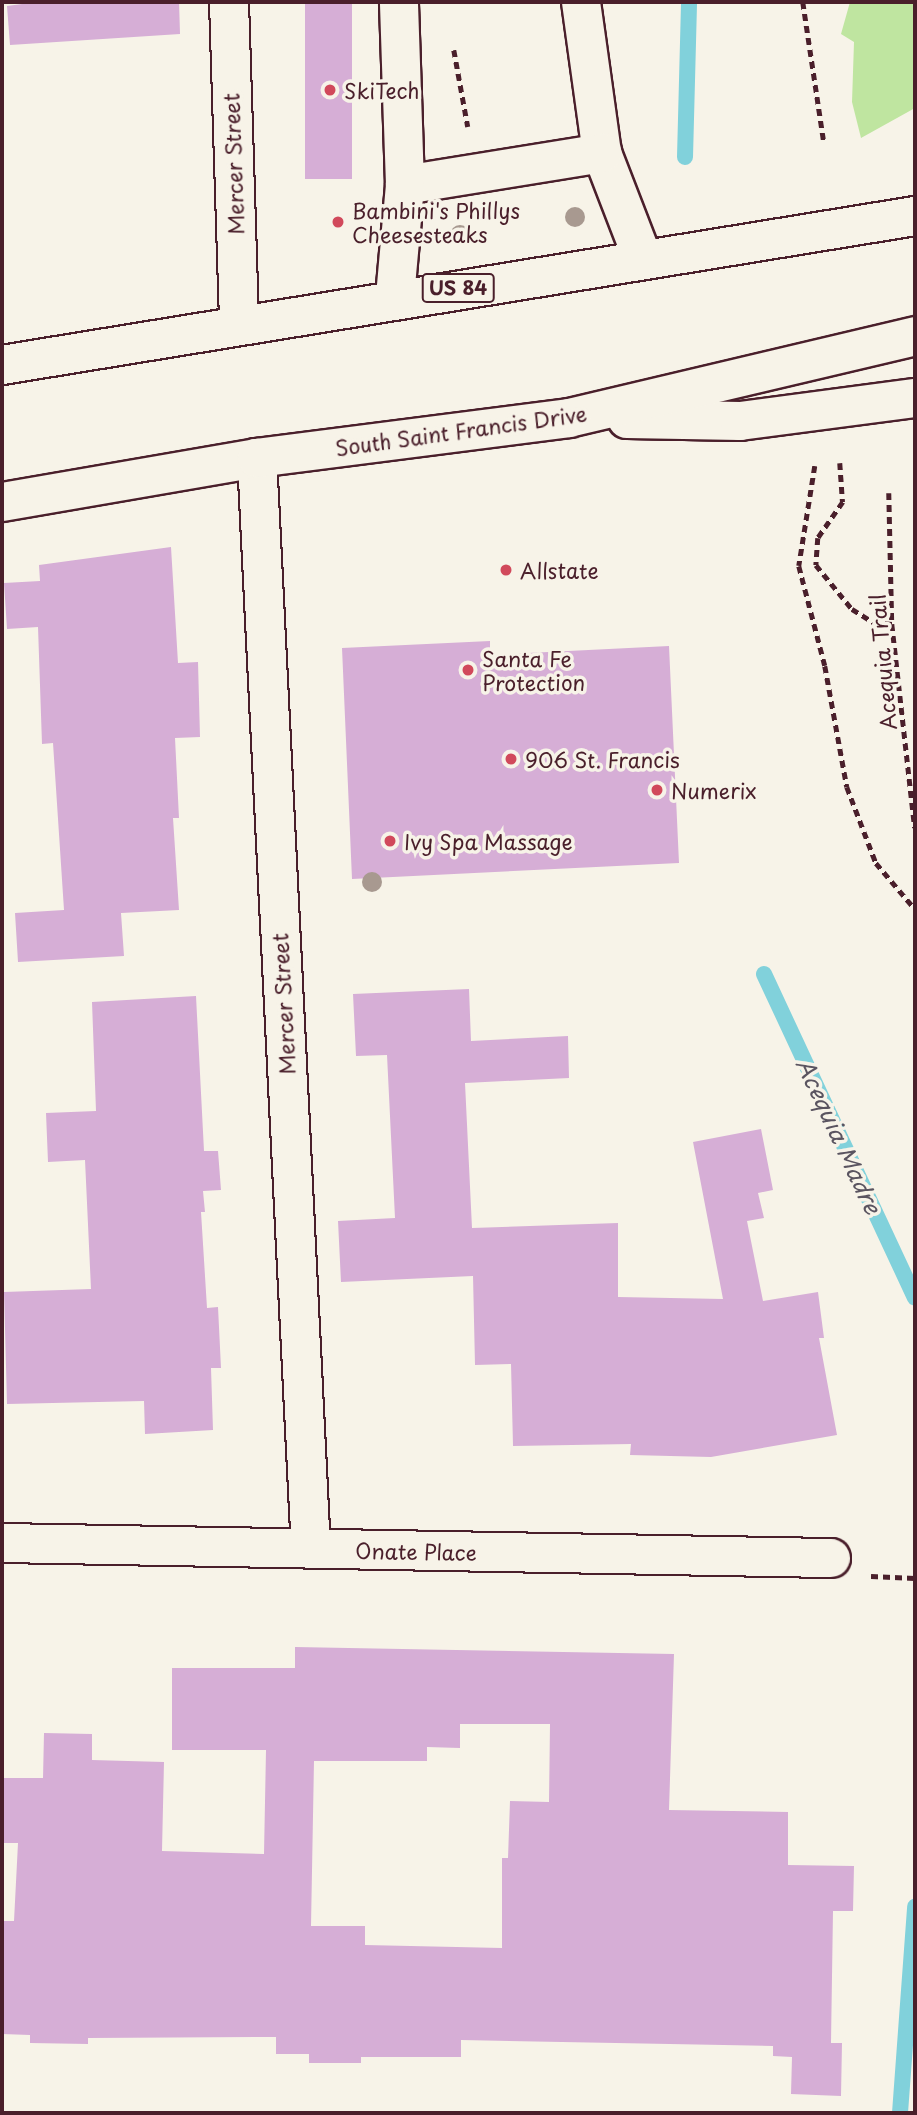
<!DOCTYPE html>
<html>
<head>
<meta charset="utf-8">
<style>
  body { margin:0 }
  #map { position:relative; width:917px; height:2115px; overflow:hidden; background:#f7f3e8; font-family:"Playpen Sans",sans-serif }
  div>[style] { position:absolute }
  .green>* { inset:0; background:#bfe5a0 }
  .stream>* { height:16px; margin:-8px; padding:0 8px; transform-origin:8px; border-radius:8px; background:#81d1db }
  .building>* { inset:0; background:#d6aed6; transform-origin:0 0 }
  .path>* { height:4.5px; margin-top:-2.25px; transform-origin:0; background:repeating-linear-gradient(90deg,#4a1f2b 0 7px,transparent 0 12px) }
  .roads { filter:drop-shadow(2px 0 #4a1f2b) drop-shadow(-2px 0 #4a1f2b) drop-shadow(0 2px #4a1f2b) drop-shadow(0 -2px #4a1f2b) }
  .minor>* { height:38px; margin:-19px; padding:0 19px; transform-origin:19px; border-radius:19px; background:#f7f3e8 }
  .highway>* { height:38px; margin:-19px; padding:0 19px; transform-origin:19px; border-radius:19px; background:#f7f3e8 }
  .trees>* { width:20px; height:20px; margin:-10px; border-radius:50%; background:#a89990 }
  .dots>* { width:19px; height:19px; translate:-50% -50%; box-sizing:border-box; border:4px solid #f7f3e8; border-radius:50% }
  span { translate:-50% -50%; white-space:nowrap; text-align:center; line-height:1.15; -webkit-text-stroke:7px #f7f3e8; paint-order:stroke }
  .shield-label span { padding:2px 5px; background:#f7f3e8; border:2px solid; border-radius:5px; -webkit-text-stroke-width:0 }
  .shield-label { font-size:19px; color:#4a1f2b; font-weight:700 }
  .poi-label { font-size:21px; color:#4a1f2b }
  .left { translate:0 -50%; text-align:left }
  .street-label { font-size:21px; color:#4a1f2b }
  .water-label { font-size:23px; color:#5a5460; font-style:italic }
  .frame { position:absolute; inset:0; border:4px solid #4a1f2b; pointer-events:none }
</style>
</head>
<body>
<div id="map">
  <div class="green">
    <i style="clip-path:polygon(850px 2px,915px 2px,915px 108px,861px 138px,852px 102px,854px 42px,841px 34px)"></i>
  </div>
  <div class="stream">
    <i style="left:685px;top:157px;width:155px;rotate:-88.5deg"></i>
    <i style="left:764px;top:974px;width:357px;rotate:65deg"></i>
    <i style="left:900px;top:2113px;width:207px;rotate:-85.8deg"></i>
  </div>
  <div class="building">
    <i style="clip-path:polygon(37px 2px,179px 2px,180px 34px,10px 45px,7px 6px)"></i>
    <i style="left:305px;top:2px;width:47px;height:177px"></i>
    <i style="clip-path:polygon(171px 547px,178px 663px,198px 662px,200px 737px,175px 738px,179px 818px,173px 818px,179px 910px,121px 913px,124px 956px,18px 962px,15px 913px,64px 910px,53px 743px,42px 744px,38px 627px,7px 629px,4px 583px,40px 581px,39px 565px)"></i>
    <i style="clip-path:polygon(490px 641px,490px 655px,669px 646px,679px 863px,352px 879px,342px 648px)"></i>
    <i style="clip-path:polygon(469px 989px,471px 1041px,568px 1036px,569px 1078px,465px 1083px,472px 1228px,618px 1223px,618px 1297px,723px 1299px,693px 1142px,761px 1129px,773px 1190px,758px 1193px,764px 1218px,747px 1221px,763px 1301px,818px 1292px,824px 1338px,819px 1338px,837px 1435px,711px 1457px,630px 1455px,631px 1444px,513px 1446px,511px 1364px,475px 1365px,473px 1276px,341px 1282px,338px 1221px,395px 1218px,387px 1055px,356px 1056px,353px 994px)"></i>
    <i style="clip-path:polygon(196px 996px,204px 1151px,218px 1151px,221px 1190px,203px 1191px,205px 1212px,201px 1212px,207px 1308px,218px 1307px,221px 1368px,211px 1368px,213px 1430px,145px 1434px,144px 1401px,7px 1404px,4px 1292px,91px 1289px,85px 1160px,48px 1162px,46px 1113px,96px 1111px,92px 1002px)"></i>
    <i style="clip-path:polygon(evenodd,295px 1647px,674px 1654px,669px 1810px,788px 1812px,788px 1865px,854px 1866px,853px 1911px,833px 1911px,831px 2043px,842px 2043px,841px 2096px,791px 2094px,792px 2057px,773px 2056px,773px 2046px,461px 2040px,461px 2057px,361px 2057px,361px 2063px,309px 2063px,309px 2054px,276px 2054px,276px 2037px,88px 2038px,88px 2044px,30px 2043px,30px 2035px,2px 2034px,2px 1921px,14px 1921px,18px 1843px,2px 1843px,2px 1778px,43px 1778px,44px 1733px,92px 1734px,92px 1760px,164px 1762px,162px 1851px,264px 1854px,266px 1750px,172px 1750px,172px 1668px,295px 1668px,295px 1647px,460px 1724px,550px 1724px,549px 1802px,510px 1801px,508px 1858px,502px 1858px,502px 1948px,365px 1945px,365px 1926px,311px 1926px,314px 1761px,427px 1761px,427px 1747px,460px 1748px,460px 1724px)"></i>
  </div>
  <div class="path">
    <i style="left:803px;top:2px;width:143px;rotate:81.5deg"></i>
    <i style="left:454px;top:50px;width:78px;rotate:79.7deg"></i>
    <i style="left:840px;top:463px;width:39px;rotate:86deg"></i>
    <i style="left:843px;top:502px;width:44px;rotate:124.8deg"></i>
    <i style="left:818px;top:538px;width:27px;rotate:94deg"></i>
    <i style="left:816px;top:565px;width:57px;rotate:50.7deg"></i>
    <i style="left:852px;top:609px;width:25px;rotate:32deg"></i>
    <i style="left:873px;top:622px;width:19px;rotate:6deg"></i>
    <i style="left:815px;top:466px;width:101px;rotate:99.1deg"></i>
    <i style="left:799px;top:566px;width:103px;rotate:75.4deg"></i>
    <i style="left:825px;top:666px;width:123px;rotate:79.7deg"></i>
    <i style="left:847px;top:787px;width:81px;rotate:69.1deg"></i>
    <i style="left:876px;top:863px;width:60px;rotate:49.7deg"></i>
    <i style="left:889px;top:493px;width:131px;rotate:88.7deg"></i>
    <i style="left:892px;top:624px;width:205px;rotate:83.6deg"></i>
    <i style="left:871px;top:1576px;width:44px;rotate:2.6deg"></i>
  </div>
  <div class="roads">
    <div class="minor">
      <i style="left:229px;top:2px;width:323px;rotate:88.2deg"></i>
      <i style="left:581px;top:2px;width:152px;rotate:82.1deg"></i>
      <i style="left:602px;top:153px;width:114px;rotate:68.9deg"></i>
      <i style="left:405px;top:185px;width:200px;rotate:-9.2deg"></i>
      <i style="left:395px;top:297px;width:112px;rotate:-84.9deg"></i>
      <i style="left:405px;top:185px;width:183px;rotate:-91.9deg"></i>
      <i style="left:257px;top:458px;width:1092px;rotate:87.17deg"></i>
      <i style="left:2px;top:1543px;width:829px;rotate:1.04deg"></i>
    </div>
    <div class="highway">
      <i style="left:2px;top:365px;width:925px;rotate:-9.27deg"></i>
      <i style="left:627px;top:419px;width:113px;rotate:1deg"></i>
      <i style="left:740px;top:421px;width:177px;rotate:-7.5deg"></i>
      <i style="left:2px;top:502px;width:259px;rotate:-9.8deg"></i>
      <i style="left:257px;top:458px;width:315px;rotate:-7.3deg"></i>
      <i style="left:569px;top:418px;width:356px;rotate:-13.3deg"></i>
    </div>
  </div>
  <div class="trees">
    <i style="left:575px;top:217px"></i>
    <i style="left:460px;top:235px"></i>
    <i style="left:372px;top:882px"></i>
  </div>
  <div class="dots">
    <i style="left:330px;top:90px;background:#d1495b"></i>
    <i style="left:338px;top:222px;background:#d1495b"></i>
    <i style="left:506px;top:570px;background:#d1495b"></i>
    <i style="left:468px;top:670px;background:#d1495b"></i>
    <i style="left:511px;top:759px;background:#d1495b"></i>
    <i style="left:657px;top:790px;background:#d1495b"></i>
    <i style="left:390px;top:841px;background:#d1495b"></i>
  </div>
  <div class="shield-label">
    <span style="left:458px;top:288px">US 84</span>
  </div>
  <div class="poi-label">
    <span class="left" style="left:344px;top:90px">SkiTech</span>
    <span class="left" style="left:352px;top:222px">Bambini's Phillys<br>Cheesesteaks</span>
    <span class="left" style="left:520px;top:570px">Allstate</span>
    <span class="left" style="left:482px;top:670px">Santa Fe<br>Protection</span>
    <span class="left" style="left:525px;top:759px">906 St. Francis</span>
    <span class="left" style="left:671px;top:790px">Numerix</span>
    <span class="left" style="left:404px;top:841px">Ivy Spa Massage</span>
  </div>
  <div class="street-label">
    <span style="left:233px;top:164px;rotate:-92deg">Mercer Street</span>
    <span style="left:461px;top:430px;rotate:-8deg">South Saint Francis Drive</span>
    <span style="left:882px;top:662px;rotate:-95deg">Acequia Trail</span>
    <span style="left:283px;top:1004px;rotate:-93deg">Mercer Street</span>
    <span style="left:416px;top:1551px;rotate:1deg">Onate Place</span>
  </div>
  <div class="water-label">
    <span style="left:839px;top:1136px;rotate:65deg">Acequia Madre</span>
  </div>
  <div class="frame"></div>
</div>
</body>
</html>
